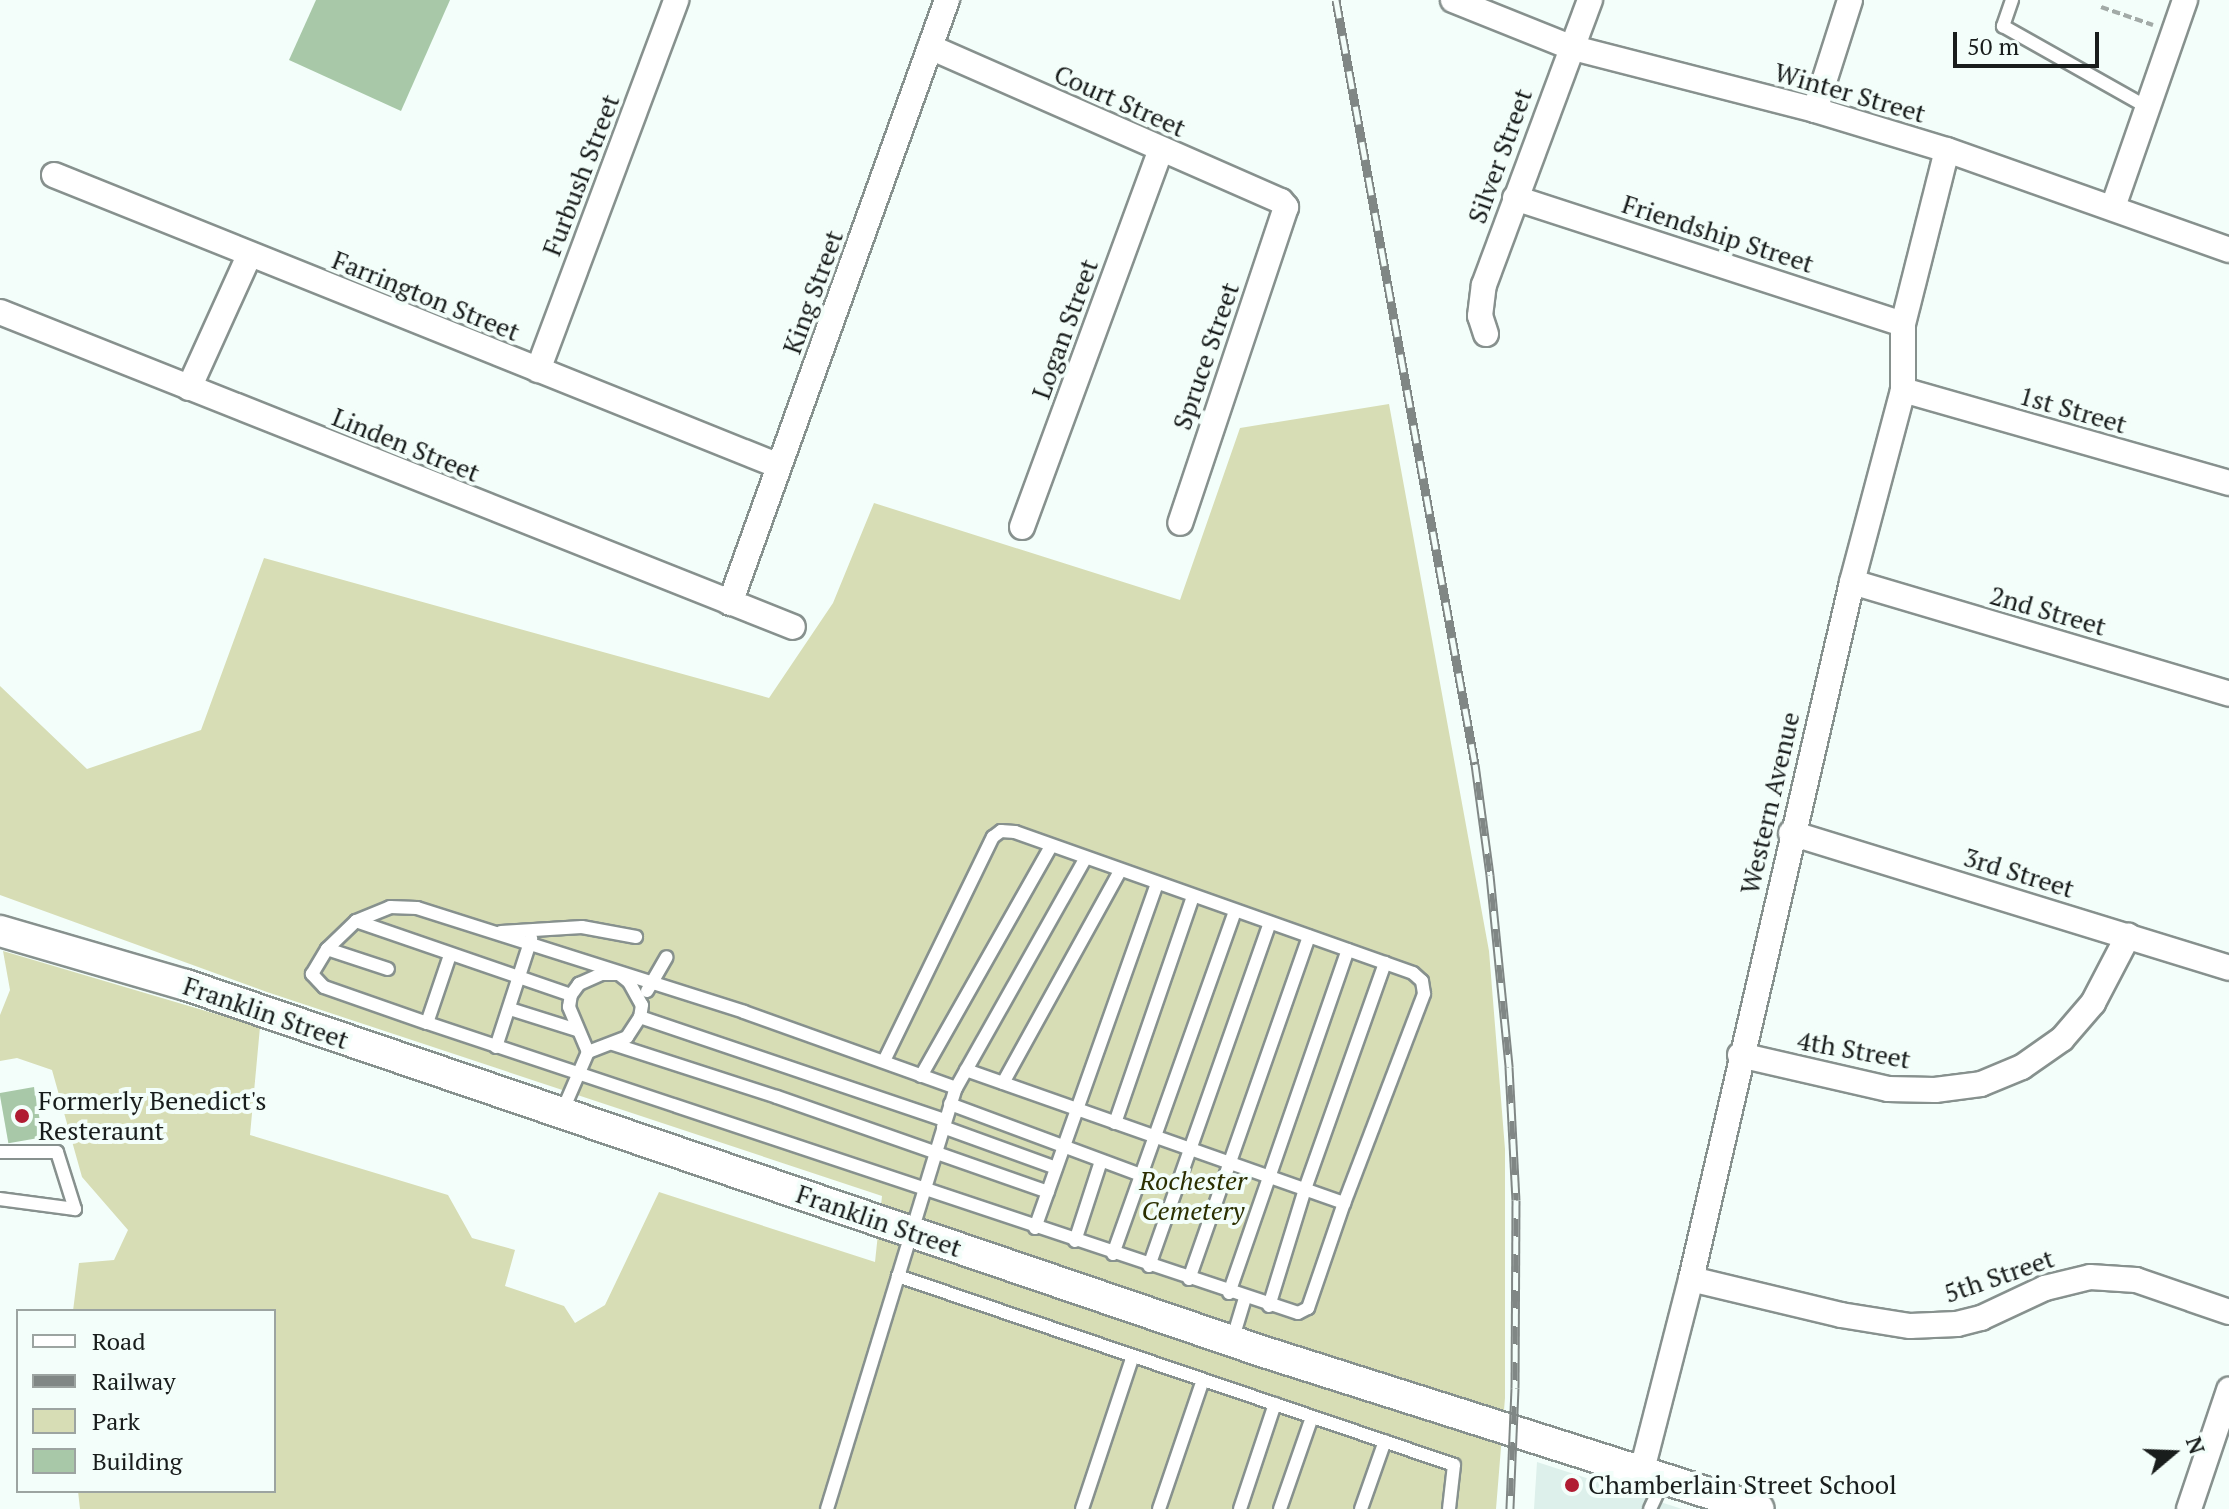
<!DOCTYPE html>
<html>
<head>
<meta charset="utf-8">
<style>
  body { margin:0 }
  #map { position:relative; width:2229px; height:1509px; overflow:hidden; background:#f3fefa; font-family:"PT Serif",serif }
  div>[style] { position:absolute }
  .built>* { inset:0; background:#ddf0eb }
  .green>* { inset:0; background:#d7ddb5 }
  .building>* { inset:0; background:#a8c8a8; transform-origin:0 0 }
  .path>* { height:4px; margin-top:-2px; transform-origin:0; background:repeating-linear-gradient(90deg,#a2aaa7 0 8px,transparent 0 12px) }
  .roads { filter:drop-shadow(2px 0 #87918e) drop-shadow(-2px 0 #87918e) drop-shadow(0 2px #87918e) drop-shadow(0 -2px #87918e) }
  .service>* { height:12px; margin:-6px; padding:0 6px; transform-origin:6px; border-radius:6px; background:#fff }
  .minor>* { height:24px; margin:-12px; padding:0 12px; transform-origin:12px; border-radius:12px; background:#fff }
  .tertiary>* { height:30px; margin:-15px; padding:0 15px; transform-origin:15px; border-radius:15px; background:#fff }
  .rail>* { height:9px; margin-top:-4.5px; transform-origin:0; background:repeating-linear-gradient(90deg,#f3fefa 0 18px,#808785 0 36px); box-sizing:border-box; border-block:2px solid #808785 }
  .dots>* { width:22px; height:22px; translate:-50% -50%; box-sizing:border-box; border:4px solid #f3fefa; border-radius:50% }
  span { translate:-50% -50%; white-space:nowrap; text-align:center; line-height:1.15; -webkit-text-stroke:8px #f3fefa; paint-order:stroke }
  .street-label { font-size:26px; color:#191d1c }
  .poi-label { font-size:26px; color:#191d1c }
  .left { translate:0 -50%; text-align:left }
  .park-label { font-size:26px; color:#2b2f00; font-style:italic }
  .legend { position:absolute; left:16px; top:1309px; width:260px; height:184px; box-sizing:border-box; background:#f3fefa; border:2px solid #9ca4a1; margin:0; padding:10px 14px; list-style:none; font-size:24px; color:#191d1c }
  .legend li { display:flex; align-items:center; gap:16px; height:40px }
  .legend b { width:40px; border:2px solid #9ca4a1 }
  .north { position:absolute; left:2133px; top:1413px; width:80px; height:80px; -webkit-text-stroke:6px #f3fefa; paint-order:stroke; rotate:71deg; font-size:22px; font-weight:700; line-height:32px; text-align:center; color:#191d1c }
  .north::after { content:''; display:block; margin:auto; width:28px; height:36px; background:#191d1c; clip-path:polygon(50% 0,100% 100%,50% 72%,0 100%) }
  .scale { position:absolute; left:1953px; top:32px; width:146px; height:36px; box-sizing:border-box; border:4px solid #191d1c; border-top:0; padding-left:10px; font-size:24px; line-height:28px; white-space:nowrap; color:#191d1c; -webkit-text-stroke:6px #f3fefa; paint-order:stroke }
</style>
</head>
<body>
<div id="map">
  <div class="built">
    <i style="clip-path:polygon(1537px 1462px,1682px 1509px,1534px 1509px)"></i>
  </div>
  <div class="green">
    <i style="clip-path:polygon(1389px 404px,1489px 951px,1505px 1149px,1505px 1398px,1496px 1509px,80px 1509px,78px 1491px,274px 1491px,274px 1311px,73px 1311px,79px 1263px,114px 1260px,128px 1230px,82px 1177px,52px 1070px,17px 1058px,0 1061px,0 1015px,10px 990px,3px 951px,260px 1027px,250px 1135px,448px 1195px,472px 1238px,515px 1250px,505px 1286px,564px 1306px,575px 1323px,605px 1305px,659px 1192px,875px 1262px,882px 1196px,267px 992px,0 895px,0 686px,87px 769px,201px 730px,264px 558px,769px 698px,833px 603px,874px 503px,1180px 600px,1240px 428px)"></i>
  </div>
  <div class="building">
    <i style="clip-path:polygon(316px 0,450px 0,401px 111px,289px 60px)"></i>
    <i style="left:34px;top:1087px;width:51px;height:35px;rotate:80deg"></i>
  </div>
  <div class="path">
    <i style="left:2101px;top:7px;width:55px;rotate:19.1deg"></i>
  </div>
  <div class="roads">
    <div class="service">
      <i style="left:2012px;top:0;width:28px;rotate:109deg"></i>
      <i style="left:2003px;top:26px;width:165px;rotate:29.4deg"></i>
      <i style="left:356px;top:921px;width:227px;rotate:19deg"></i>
      <i style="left:501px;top:932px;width:81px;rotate:-3.5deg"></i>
      <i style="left:582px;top:927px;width:55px;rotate:10.5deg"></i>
      <i style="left:327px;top:949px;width:64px;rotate:18.2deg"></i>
      <i style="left:601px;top:974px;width:18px"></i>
      <i style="left:619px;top:974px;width:13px;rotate:39deg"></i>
      <i style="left:629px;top:982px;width:26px;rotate:61deg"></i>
      <i style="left:642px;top:1005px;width:12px;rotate:99deg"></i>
      <i style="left:640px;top:1017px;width:24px;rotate:123deg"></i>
      <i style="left:627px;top:1037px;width:42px;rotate:159deg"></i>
      <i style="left:588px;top:1052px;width:49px;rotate:-112.9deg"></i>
      <i style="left:569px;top:1007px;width:12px;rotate:-81deg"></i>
      <i style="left:571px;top:995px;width:14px;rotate:-54deg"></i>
      <i style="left:579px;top:984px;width:24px;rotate:-24deg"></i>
      <i style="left:647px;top:991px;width:39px;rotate:-60deg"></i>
      <i style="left:510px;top:1009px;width:70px;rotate:17.4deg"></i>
      <i style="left:640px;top:1017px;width:322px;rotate:18.7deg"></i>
      <i style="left:427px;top:1023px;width:72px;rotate:-71.3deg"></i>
      <i style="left:613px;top:1044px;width:172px;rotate:17.9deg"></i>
      <i style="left:777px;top:1097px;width:287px;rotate:19.3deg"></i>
      <i style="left:496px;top:1047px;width:114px;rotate:-72deg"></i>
      <i style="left:884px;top:1061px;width:249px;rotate:-64.1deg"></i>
      <i style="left:993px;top:837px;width:10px;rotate:-37deg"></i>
      <i style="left:1001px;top:831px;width:14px;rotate:4deg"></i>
      <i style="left:1015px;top:832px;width:422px;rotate:19.5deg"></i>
      <i style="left:1413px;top:973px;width:12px;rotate:42deg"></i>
      <i style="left:1422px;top:981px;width:13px;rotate:81deg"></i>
      <i style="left:1424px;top:994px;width:224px;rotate:110.9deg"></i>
      <i style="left:1344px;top:1203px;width:111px;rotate:108.9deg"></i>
      <i style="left:1308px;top:1308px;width:11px;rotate:153deg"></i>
      <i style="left:1298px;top:1313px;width:918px;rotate:-161.58deg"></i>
      <i style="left:427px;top:1023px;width:109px;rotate:-160.7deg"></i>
      <i style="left:324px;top:987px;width:18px;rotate:-133deg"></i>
      <i style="left:312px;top:974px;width:29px;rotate:-59deg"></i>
      <i style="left:327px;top:949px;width:40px;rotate:-44deg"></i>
      <i style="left:356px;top:921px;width:37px;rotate:-22deg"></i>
      <i style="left:390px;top:907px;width:27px;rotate:2deg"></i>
      <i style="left:417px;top:908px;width:343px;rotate:17.6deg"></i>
      <i style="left:744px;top:1012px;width:225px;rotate:19.7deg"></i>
      <i style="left:966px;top:1070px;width:401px;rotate:19.4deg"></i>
      <i style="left:921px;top:1076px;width:264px;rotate:-60.5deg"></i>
      <i style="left:1003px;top:1083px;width:242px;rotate:-61.1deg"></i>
      <i style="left:950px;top:1104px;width:204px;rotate:20.4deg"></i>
      <i style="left:562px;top:1112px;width:65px;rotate:-66.6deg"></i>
      <i style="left:1115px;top:1123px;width:239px;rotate:-71deg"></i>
      <i style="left:943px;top:1127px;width:120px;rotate:19.9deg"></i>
      <i style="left:0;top:1152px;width:57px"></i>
      <i style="left:57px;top:1152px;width:60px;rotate:72.5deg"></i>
      <i style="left:75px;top:1209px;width:76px;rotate:-172.4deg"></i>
      <i style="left:1035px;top:1228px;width:365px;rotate:-70.5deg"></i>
      <i style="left:1075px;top:1241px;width:84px;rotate:-72deg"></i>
      <i style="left:1113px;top:1254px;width:364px;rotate:-70.4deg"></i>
      <i style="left:1149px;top:1266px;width:364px;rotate:-70.6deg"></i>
      <i style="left:898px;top:1276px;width:587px;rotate:18.77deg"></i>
      <i style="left:1454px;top:1465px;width:44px;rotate:96.5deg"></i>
      <i style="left:1189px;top:1279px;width:363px;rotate:-70.7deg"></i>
      <i style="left:1229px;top:1293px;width:363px;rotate:-70.9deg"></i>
      <i style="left:1269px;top:1306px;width:122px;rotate:-72.9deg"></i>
      <i style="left:1305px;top:1189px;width:240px;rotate:-70.5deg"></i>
      <i style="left:1232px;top:1341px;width:45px;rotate:-73.2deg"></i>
      <i style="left:827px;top:1509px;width:440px;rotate:-73deg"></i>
      <i style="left:956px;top:1088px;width:263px;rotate:-60.6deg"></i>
      <i style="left:1082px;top:1509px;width:161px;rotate:-71.6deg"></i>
      <i style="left:1159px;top:1509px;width:136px;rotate:-71.2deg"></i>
      <i style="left:1240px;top:1509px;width:111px;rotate:-71.6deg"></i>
      <i style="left:1280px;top:1509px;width:97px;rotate:-70.8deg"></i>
      <i style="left:1361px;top:1509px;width:72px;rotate:-70.6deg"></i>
      <i style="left:1650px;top:1509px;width:31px;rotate:-65deg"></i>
    </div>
    <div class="minor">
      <i style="left:1453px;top:0;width:126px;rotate:21.9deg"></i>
      <i style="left:1570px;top:47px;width:253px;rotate:14.4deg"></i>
      <i style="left:1815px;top:110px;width:138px;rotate:16.9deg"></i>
      <i style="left:1947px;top:150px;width:299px;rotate:19.5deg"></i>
      <i style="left:930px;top:47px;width:383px;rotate:23.7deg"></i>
      <i style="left:1281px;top:201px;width:8px;rotate:50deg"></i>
      <i style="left:1286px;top:207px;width:333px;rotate:108.5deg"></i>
      <i style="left:1815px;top:110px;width:115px;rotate:-72.3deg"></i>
      <i style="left:54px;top:175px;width:781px;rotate:21.87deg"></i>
      <i style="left:1515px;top:198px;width:408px;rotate:18deg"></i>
      <i style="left:2113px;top:207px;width:219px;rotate:-70.8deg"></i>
      <i style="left:0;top:312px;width:853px;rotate:21.66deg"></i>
      <i style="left:1486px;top:334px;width:19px;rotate:-108deg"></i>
      <i style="left:1480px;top:316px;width:31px;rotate:-83deg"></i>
      <i style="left:1484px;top:285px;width:304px;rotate:-69.6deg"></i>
      <i style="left:538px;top:370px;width:395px;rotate:-69.5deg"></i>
      <i style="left:189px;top:388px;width:145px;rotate:-65.6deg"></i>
      <i style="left:1903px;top:390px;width:339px;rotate:15.9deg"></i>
      <i style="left:1022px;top:527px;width:402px;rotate:-69.8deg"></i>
      <i style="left:1852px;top:582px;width:393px;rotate:16.5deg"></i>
      <i style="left:730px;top:603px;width:641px;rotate:-70.21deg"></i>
      <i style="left:1791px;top:833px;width:458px;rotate:17.1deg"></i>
      <i style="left:1740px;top:1055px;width:152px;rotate:12.9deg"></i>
      <i style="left:1888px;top:1089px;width:47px;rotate:1.2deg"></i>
      <i style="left:1935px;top:1090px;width:46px;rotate:-7.4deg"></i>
      <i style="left:1981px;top:1084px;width:44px;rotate:-22.5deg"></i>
      <i style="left:2022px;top:1067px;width:49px;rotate:-35deg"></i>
      <i style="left:2062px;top:1039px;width:48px;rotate:-49.3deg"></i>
      <i style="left:2093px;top:1003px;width:76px;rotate:-62.4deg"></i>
      <i style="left:1691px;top:1279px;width:154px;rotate:13.5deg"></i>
      <i style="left:1841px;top:1315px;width:70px;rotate:9.1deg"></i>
      <i style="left:1910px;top:1326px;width:47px;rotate:-2.4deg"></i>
      <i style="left:1957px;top:1324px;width:25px;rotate:-14deg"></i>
      <i style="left:1981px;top:1318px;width:71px;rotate:-25.1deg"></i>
      <i style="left:2045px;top:1288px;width:46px;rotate:-13.7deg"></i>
      <i style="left:2090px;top:1277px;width:46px;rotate:3.7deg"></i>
      <i style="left:2136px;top:1280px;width:98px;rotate:19deg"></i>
      <i style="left:1642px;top:1470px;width:197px;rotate:-75.6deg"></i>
      <i style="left:1691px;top:1279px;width:715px;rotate:-76.99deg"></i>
      <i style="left:1852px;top:582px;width:199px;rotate:-75.1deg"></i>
      <i style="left:1903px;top:390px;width:66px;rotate:-90deg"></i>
      <i style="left:1903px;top:324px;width:179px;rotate:-75.8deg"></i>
      <i style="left:2189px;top:1509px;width:126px;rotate:-71.4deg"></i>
    </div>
    <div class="tertiary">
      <i style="left:0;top:931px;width:194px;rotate:16.2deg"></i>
      <i style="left:186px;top:985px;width:1136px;rotate:18.8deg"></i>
      <i style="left:1261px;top:1351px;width:522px;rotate:17.6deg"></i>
    </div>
  </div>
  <div class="rail">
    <i style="left:1336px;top:0;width:777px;rotate:79.69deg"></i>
    <i style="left:1475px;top:764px;width:112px;rotate:82.3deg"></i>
    <i style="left:1490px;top:875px;width:193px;rotate:84.3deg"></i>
    <i style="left:1509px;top:1067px;width:133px;rotate:87deg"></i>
    <i style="left:1516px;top:1200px;width:188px;rotate:90.3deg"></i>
    <i style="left:1515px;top:1388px;width:121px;rotate:92.4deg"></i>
  </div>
  <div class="dots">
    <i style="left:22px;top:1116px;background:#b01c32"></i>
    <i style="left:1572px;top:1485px;background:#b01c32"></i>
  </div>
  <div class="street-label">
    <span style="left:1850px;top:93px;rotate:16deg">Winter Street</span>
    <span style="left:1120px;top:101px;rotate:24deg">Court Street</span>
    <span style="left:1500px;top:156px;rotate:-70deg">Silver Street</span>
    <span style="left:581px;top:175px;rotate:-69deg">Furbush Street</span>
    <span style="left:1718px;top:234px;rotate:18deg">Friendship Street</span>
    <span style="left:813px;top:292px;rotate:-70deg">King Street</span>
    <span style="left:426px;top:296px;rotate:22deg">Farrington Street</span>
    <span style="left:1065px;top:329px;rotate:-70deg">Logan Street</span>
    <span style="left:1206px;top:356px;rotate:-71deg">Spruce Street</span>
    <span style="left:2073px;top:410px;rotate:16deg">1st Street</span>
    <span style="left:406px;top:445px;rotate:22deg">Linden Street</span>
    <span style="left:2048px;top:611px;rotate:16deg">2nd Street</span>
    <span style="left:1770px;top:803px;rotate:-77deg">Western Avenue</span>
    <span style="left:2019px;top:873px;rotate:17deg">3rd Street</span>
    <span style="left:266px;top:1013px;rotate:19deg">Franklin Street</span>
    <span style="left:1854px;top:1050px;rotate:10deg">4th Street</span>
    <span style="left:879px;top:1221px;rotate:19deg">Franklin Street</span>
    <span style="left:1999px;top:1276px;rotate:-19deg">5th Street</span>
  </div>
  <div class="poi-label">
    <span class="left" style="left:38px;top:1116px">Formerly Benedict's<br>Resteraunt</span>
    <span class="left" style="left:1588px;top:1485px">Chamberlain Street School</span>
  </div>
  <div class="park-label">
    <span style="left:1193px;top:1196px">Rochester<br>Cemetery</span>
  </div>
  <ul class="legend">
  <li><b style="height:10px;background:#fff"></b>Road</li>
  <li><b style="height:10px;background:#808785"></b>Railway</li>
  <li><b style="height:22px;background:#d7ddb5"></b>Park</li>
  <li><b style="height:22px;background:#a8c8a8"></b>Building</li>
  </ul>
  <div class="north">N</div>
  <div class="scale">50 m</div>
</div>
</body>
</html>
